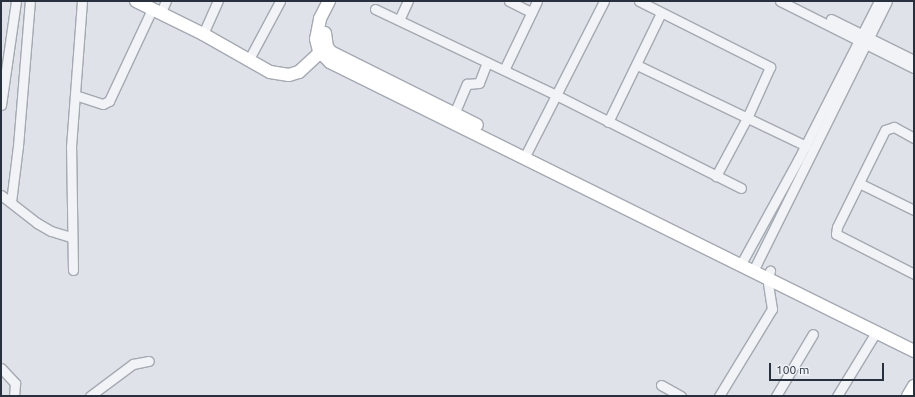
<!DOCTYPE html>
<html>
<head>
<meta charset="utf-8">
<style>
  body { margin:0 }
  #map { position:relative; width:915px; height:397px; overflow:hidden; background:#dfe2e8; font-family:Ubuntu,sans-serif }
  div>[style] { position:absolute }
  .roads { filter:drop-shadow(1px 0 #a4a9b2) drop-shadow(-1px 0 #a4a9b2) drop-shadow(0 1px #a4a9b2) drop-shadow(0 -1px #a4a9b2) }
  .street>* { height:9px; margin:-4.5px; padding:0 4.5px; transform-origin:4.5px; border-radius:4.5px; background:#f1f3f6 }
  .secondary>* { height:12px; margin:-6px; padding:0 6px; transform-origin:6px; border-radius:6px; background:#fff }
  span { translate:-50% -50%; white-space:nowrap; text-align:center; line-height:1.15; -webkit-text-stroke:3px #eef1f5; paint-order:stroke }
  .frame { position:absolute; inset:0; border:2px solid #28303e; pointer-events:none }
  .scale { position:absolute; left:769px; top:363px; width:115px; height:18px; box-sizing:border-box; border:2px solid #28303e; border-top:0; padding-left:5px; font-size:12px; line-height:14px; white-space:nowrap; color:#28303e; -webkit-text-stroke:3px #eef1f5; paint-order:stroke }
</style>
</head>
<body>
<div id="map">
  <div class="roads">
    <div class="street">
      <i style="left:509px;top:1px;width:25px;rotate:27deg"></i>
      <i style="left:639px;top:1px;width:147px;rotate:26.7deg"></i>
      <i style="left:770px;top:67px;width:56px;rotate:114.3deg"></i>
      <i style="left:747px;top:118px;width:66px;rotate:118.1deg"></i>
      <i style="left:780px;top:1px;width:150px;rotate:26.6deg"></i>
      <i style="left:375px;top:9px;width:200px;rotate:25.4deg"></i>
      <i style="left:556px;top:95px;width:207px;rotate:26.7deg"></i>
      <i style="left:161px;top:12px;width:12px;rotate:-66deg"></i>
      <i style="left:831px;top:19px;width:93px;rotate:26.3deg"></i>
      <i style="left:399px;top:20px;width:21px;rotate:-65deg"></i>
      <i style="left:203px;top:34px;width:36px;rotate:-66deg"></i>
      <i style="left:248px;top:61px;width:68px;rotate:-61.9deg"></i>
      <i style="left:637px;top:65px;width:187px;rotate:25.6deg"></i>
      <i style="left:504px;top:70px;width:76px;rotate:-64.4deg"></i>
      <i style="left:75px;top:95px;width:29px;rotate:18deg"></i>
      <i style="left:103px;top:104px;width:7px;rotate:-27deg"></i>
      <i style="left:109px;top:101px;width:102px;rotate:-64.9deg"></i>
      <i style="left:1px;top:105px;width:105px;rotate:-81.8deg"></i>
      <i style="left:454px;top:114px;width:33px;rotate:-67deg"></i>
      <i style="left:467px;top:84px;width:12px;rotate:-5deg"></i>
      <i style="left:479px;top:83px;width:22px;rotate:-69deg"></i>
      <i style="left:608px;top:122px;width:121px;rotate:-64.1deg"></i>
      <i style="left:914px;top:138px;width:23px;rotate:-151deg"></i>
      <i style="left:894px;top:127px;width:9px;rotate:162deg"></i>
      <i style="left:885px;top:130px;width:108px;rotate:116.3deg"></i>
      <i style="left:837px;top:227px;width:7px;rotate:98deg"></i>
      <i style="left:836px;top:234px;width:88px;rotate:27.1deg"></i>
      <i style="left:524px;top:158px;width:176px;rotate:-63deg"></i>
      <i style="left:861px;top:184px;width:59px;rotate:26.1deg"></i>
      <i style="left:1px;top:195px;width:46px;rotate:37.9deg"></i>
      <i style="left:37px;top:223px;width:16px;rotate:30deg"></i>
      <i style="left:51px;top:231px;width:21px;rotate:17deg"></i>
      <i style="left:11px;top:202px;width:56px;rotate:-82.9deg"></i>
      <i style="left:18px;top:146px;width:145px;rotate:-85.3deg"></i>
      <i style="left:741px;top:264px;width:119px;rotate:-61.3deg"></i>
      <i style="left:798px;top:160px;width:178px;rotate:-63deg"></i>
      <i style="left:73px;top:270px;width:123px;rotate:-90.9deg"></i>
      <i style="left:71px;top:147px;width:146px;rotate:-85.7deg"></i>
      <i style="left:753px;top:271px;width:301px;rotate:-63.6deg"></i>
      <i style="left:1px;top:368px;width:21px;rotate:47deg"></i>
      <i style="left:15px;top:383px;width:13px;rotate:94deg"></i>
      <i style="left:661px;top:385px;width:23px;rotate:29deg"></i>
      <i style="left:90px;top:396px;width:54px;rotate:-36.7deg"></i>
      <i style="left:133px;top:364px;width:16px;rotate:-11deg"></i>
      <i style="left:719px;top:396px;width:102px;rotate:-58.7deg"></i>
      <i style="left:772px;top:309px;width:31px;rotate:-99deg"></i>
      <i style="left:767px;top:278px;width:8px;rotate:-67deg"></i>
      <i style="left:776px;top:396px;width:72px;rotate:-59.2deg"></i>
      <i style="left:837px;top:396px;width:75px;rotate:-58.6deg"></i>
    </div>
    <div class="secondary">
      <i style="left:136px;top:1px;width:75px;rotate:26.2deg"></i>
      <i style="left:203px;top:34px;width:77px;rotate:29.6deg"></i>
      <i style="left:270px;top:72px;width:19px;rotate:9deg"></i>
      <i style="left:289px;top:75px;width:10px;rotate:-17deg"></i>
      <i style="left:299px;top:72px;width:37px;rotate:-43deg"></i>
      <i style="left:329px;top:1px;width:20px;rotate:117deg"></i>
      <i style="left:320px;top:19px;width:20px;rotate:101deg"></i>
      <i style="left:316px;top:39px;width:12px;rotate:76deg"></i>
      <i style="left:319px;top:51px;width:16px;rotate:45deg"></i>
      <i style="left:330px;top:62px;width:652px;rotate:26.33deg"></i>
      <i style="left:325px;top:33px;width:14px;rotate:82deg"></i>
      <i style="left:327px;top:47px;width:6px;rotate:51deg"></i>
      <i style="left:331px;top:52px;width:163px;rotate:26.6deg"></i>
      <i style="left:908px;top:396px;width:12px;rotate:-59deg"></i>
    </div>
  </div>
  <div class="frame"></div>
  <div class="scale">100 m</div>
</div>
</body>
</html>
